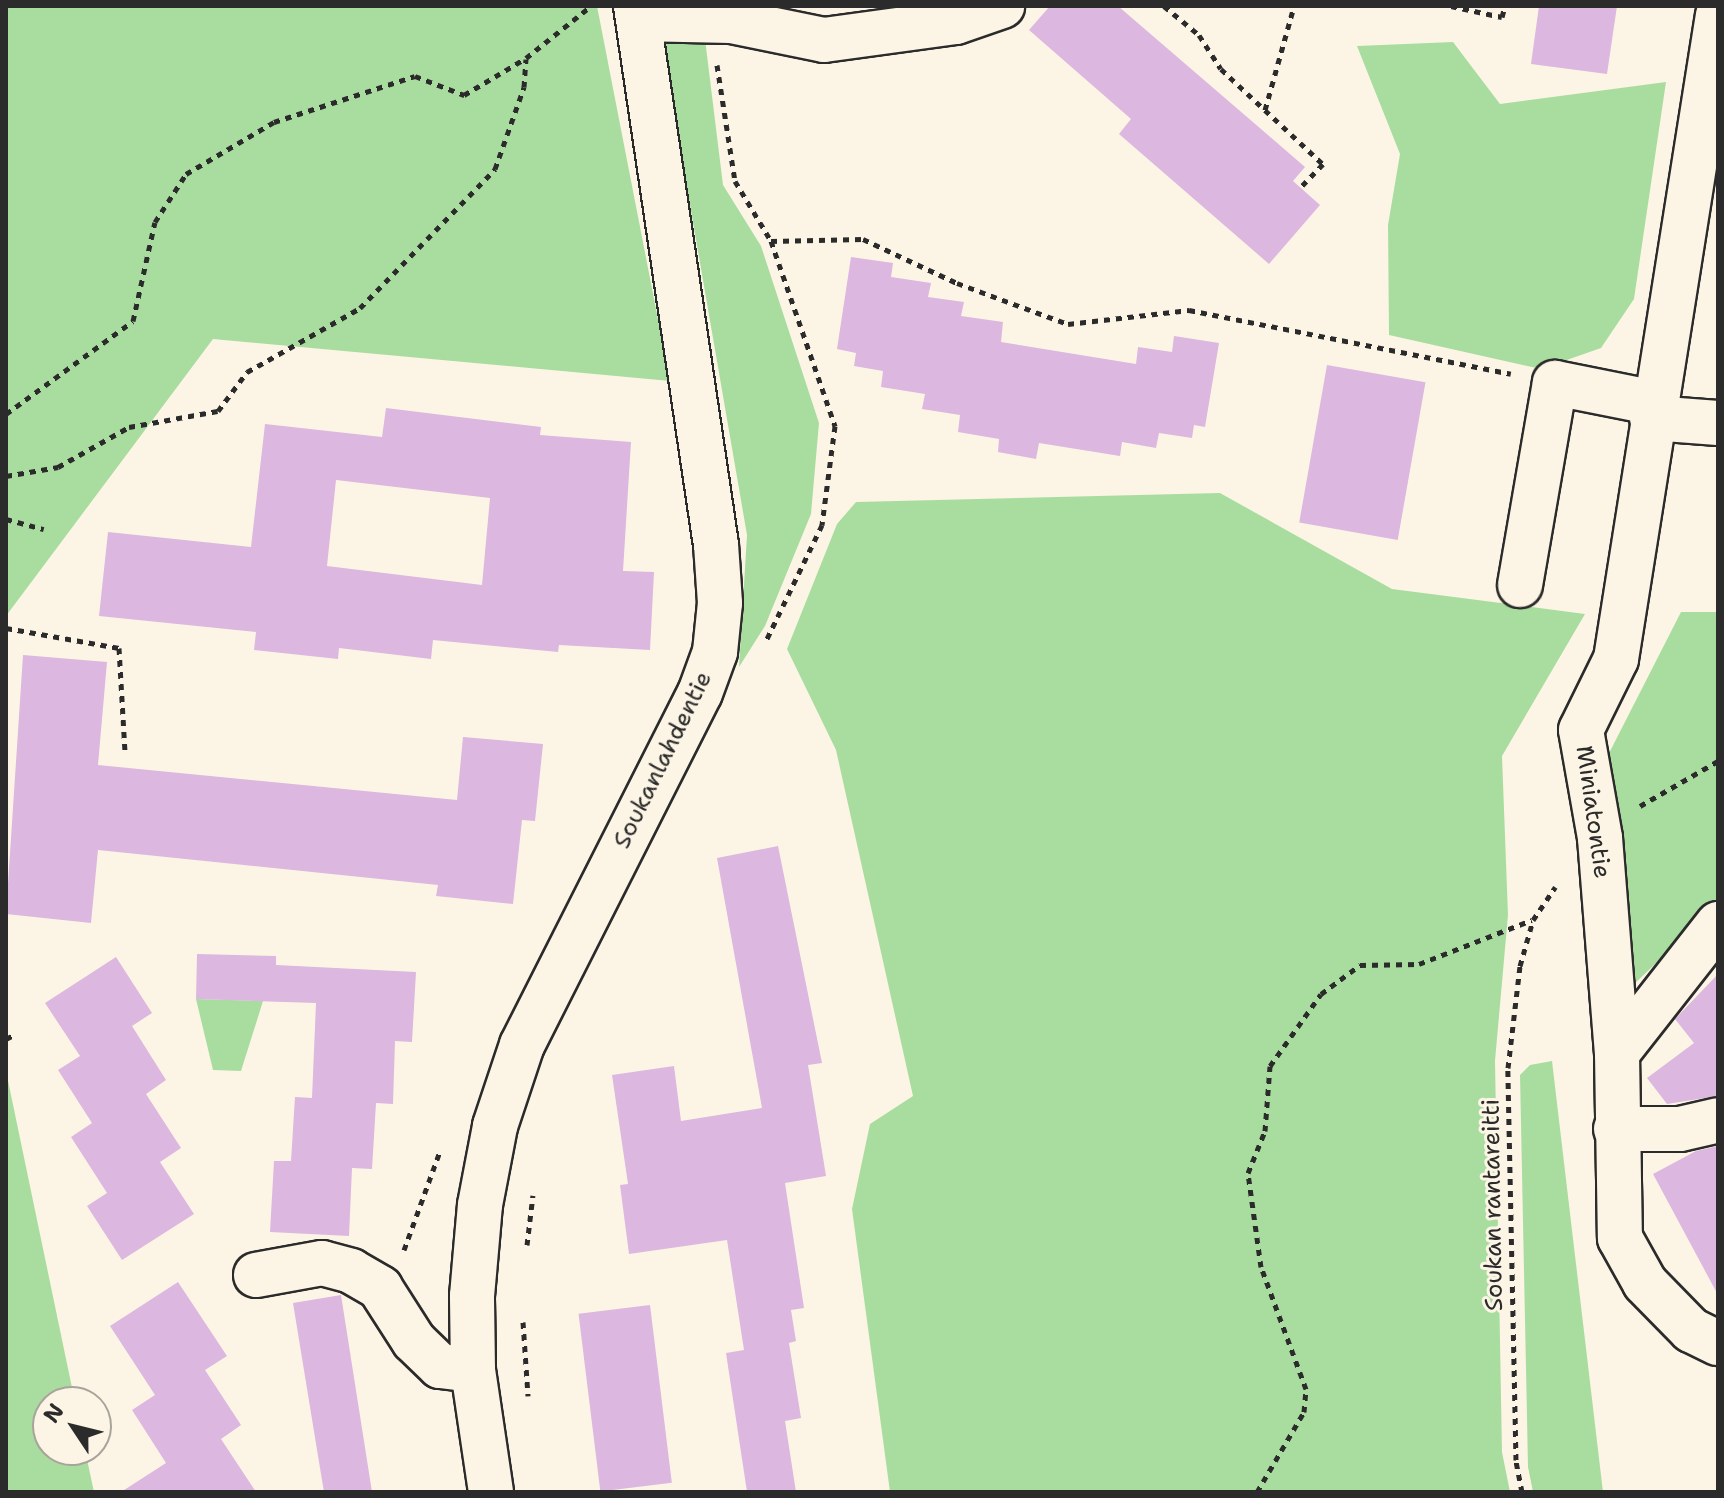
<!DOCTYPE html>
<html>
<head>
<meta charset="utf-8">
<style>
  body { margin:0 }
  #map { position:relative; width:1724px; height:1498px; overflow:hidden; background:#fcf5e5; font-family:"Shantell Sans",sans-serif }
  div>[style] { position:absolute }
  .green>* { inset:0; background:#a9dd9f }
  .building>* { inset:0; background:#dcb7e0; transform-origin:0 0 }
  .path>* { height:5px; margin-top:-2.5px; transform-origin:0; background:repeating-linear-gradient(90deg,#2b2b2b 0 6px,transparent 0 12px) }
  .roads { filter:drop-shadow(2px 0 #2b2b2b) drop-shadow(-2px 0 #2b2b2b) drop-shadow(0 2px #2b2b2b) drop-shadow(0 -2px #2b2b2b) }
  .minor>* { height:44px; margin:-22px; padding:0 22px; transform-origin:22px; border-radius:22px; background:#fcf5e5 }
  span { translate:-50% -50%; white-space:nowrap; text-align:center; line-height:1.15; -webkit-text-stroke:6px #fcf5e5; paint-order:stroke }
  .street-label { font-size:24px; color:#2b2b2b }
  .frame { position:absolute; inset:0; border:8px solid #2b2b2b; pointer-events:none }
  .north { position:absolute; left:32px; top:1386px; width:80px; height:80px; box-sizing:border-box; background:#fcf5e5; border:2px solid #a8a49b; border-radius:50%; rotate:305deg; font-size:22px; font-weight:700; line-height:32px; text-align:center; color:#2b2b2b }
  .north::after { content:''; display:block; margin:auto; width:28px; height:36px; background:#2b2b2b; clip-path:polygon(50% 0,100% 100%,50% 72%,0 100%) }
</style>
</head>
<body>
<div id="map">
  <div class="green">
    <i style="clip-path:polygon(6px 6px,597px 6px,670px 381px,213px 339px,6px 616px)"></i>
    <i style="clip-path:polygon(660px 31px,704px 31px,723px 185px,761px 246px,819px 423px,811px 514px,765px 626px,739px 667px,747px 535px)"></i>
    <i style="clip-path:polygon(1453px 42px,1500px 104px,1666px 82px,1634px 299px,1601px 348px,1541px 369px,1389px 335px,1388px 225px,1400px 154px,1357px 46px)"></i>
    <i style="clip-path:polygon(1220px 493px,1392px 589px,1585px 614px,1502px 756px,1508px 915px,1495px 1061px,1502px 1452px,1510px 1492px,890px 1492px,852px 1209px,870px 1124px,913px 1096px,836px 750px,787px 649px,837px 524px,856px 502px)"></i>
    <i style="clip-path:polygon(1681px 612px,1718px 612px,1718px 904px,1630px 988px,1604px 763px)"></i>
    <i style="clip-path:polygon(196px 999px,263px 1001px,241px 1071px,213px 1070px)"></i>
    <i style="clip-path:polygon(1552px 1061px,1603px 1492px,1533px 1492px,1528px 1467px,1520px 1075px,1530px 1065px)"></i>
    <i style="clip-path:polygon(6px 1071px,75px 1402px,48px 1402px,48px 1450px,85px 1450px,94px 1492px,6px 1492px)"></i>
  </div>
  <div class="building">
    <i style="clip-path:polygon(1050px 6px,1118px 6px,1305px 167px,1293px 181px,1320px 205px,1269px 264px,1119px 134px,1131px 119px,1029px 30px)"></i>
    <i style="clip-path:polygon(1539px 6px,1617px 6px,1607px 74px,1531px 64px)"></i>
    <i style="clip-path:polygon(851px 257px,893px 263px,891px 277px,931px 283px,928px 297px,964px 302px,961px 316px,1003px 322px,1001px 342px,1136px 364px,1138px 347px,1172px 352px,1174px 336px,1219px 343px,1205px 427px,1194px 425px,1192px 438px,1159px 433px,1156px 448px,1122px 442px,1120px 456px,1039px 443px,1036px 459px,998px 452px,999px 439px,958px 432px,960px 415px,922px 409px,925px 394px,881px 387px,883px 371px,854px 366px,856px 353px,837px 349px)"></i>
    <i style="left:1327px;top:365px;width:100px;height:160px;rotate:10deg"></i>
    <i style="clip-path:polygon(evenodd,386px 408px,541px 427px,540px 435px,631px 442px,623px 571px,654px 572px,650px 650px,559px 645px,558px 652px,433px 640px,431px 659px,339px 648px,338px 659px,254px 650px,256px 632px,99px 616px,108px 532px,251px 547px,265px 424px,382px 437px,386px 408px,336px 480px,490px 498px,482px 585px,327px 566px,336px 480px)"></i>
    <i style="clip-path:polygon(23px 655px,107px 662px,98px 765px,457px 800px,463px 737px,543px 744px,535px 821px,522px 820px,513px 904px,436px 896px,438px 885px,98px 850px,91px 923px,6px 914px)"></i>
    <i style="clip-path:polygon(778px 846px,822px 1063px,808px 1065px,826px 1176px,785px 1183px,804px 1308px,791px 1310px,796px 1341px,789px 1343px,801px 1418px,785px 1421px,796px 1492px,747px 1492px,726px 1353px,744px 1350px,727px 1240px,629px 1254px,620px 1185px,628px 1184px,612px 1075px,674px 1066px,681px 1121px,762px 1108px,717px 858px)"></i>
    <i style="clip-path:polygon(197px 954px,276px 956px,276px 965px,416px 972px,412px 1042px,395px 1041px,393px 1104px,376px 1103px,372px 1169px,352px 1168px,349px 1236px,270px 1232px,274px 1161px,291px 1161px,295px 1097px,312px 1098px,316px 1003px,196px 999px)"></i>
    <i style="clip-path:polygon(116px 957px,152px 1013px,132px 1026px,166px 1080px,146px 1094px,181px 1148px,160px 1162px,194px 1214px,122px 1260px,87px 1206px,107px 1193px,71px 1137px,92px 1123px,58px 1070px,80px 1056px,45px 1003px)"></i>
    <i style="clip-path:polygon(1718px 974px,1718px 1096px,1667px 1104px,1647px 1078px,1694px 1043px,1675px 1019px)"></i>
    <i style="clip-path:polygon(1718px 1146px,1718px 1295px,1653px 1174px,1696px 1151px)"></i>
    <i style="clip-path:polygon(178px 1282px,227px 1356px,205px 1370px,241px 1425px,221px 1439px,256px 1492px,121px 1492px,166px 1463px,132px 1410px,155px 1395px,110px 1326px)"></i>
    <i style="clip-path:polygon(341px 1295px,372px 1492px,324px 1492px,319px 1462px,293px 1303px)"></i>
    <i style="left:650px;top:1305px;width:179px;height:72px;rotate:83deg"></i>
  </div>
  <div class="path">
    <i style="left:1164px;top:6px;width:45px;rotate:39.6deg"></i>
    <i style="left:1199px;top:35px;width:40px;rotate:57.1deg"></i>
    <i style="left:1221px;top:69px;width:139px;rotate:43deg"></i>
    <i style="left:1323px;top:164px;width:33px;rotate:134deg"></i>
    <i style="left:1451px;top:6px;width:52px;rotate:12.2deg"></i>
    <i style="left:1502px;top:17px;width:11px;rotate:-75deg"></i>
    <i style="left:717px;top:65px;width:117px;rotate:81.2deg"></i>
    <i style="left:735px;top:181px;width:70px;rotate:59deg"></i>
    <i style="left:771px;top:241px;width:196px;rotate:70.9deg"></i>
    <i style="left:835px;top:426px;width:100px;rotate:97.5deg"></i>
    <i style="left:822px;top:525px;width:131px;rotate:115.8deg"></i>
    <i style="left:1265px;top:110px;width:108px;rotate:-74.4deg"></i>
    <i style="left:771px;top:241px;width:92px;rotate:-1.2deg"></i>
    <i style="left:863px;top:239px;width:104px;rotate:25.1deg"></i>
    <i style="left:957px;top:283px;width:118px;rotate:20.3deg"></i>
    <i style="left:1068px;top:324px;width:122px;rotate:-6.6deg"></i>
    <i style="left:1189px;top:310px;width:328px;rotate:11.2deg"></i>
    <i style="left:6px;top:414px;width:157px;rotate:-36.2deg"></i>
    <i style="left:133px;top:321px;width:101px;rotate:-77.5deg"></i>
    <i style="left:155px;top:222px;width:57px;rotate:-57.1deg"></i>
    <i style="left:186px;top:174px;width:102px;rotate:-30.6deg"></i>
    <i style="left:274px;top:122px;width:148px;rotate:-18.1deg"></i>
    <i style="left:415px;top:76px;width:53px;rotate:21.2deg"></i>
    <i style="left:464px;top:95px;width:72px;rotate:-30.8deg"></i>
    <i style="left:526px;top:58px;width:83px;rotate:-38.7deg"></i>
    <i style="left:6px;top:476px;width:53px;rotate:-9.8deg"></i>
    <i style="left:58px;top:467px;width:81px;rotate:-29.4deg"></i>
    <i style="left:129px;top:427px;width:90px;rotate:-10.2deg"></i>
    <i style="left:218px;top:411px;width:49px;rotate:-53.4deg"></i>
    <i style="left:247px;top:372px;width:130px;rotate:-29.5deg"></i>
    <i style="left:360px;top:308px;width:194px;rotate:-45.8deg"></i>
    <i style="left:495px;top:169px;width:87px;rotate:-70.5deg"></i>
    <i style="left:524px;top:87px;width:28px;rotate:-86deg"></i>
    <i style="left:6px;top:519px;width:39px;rotate:15deg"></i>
    <i style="left:6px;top:628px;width:115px;rotate:10deg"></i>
    <i style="left:119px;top:648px;width:104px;rotate:86.7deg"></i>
    <i style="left:1640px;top:806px;width:90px;rotate:-30deg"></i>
    <i style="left:6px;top:1039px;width:7px;rotate:-27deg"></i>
    <i style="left:527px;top:1245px;width:50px;rotate:-83.2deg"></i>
    <i style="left:404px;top:1250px;width:105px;rotate:-70deg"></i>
    <i style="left:523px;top:1322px;width:74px;rotate:86.1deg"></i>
    <i style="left:1257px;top:1492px;width:93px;rotate:-59.6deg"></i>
    <i style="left:1304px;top:1412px;width:23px;rotate:-85deg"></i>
    <i style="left:1306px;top:1389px;width:130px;rotate:-110.2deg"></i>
    <i style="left:1261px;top:1267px;width:95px;rotate:-97.9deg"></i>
    <i style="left:1248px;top:1173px;width:45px;rotate:-68deg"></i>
    <i style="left:1265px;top:1131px;width:65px;rotate:-85.6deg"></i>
    <i style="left:1270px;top:1066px;width:88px;rotate:-54.7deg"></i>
    <i style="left:1321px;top:994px;width:49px;rotate:-36.6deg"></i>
    <i style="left:1360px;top:965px;width:59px;rotate:-1deg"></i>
    <i style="left:1419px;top:964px;width:121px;rotate:-21.3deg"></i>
    <i style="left:1522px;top:1492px;width:33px;rotate:-101deg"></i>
    <i style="left:1516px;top:1460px;width:392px;rotate:-91.2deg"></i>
    <i style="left:1508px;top:1068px;width:103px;rotate:-83.3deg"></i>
    <i style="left:1520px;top:966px;width:48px;rotate:-74.2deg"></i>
    <i style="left:1533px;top:920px;width:40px;rotate:-56deg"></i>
  </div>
  <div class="roads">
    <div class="minor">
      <i style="left:1718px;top:15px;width:652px;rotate:99deg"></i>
      <i style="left:1616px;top:659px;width:79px;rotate:116.2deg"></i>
      <i style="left:1581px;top:730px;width:110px;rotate:80deg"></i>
      <i style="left:1600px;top:838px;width:216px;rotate:85.5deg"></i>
      <i style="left:1617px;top:1053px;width:185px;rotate:89.1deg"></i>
      <i style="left:1620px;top:1238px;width:51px;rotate:60.9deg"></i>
      <i style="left:1645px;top:1283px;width:66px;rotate:45.6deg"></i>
      <i style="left:1691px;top:1330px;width:30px;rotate:26deg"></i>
      <i style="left:638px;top:19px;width:93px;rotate:1.2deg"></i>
      <i style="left:731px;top:21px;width:95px;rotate:11.5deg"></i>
      <i style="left:824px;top:40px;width:133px;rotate:-7.8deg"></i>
      <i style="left:956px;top:22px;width:49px;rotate:-19.2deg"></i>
      <i style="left:1652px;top:418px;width:66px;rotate:4.3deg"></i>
      <i style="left:1520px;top:585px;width:205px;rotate:-80.2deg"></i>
      <i style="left:1555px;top:383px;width:102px;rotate:11.3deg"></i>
      <i style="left:1617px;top:1053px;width:164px;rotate:-51.9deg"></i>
      <i style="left:1616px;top:1129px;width:64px"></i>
      <i style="left:1680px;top:1129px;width:39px;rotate:-13deg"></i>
      <i style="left:256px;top:1275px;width:67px;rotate:-10.3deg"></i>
      <i style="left:322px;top:1263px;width:30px;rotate:15deg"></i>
      <i style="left:351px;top:1271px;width:34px;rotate:30deg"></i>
      <i style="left:380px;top:1288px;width:63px;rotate:57.3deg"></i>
      <i style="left:414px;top:1341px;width:36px;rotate:44deg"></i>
      <i style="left:440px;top:1366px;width:33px;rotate:7deg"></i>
      <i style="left:491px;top:1492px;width:123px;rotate:-98.4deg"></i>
      <i style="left:473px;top:1370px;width:74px;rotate:-90.8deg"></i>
      <i style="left:472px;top:1296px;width:91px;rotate:-85deg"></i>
      <i style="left:480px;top:1205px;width:80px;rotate:-79.2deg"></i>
      <i style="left:495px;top:1126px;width:85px;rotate:-71.6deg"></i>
      <i style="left:522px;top:1045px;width:394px;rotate:-63.2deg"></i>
      <i style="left:700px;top:693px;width:44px;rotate:-69.9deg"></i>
      <i style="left:715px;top:652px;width:49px;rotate:-84.2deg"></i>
      <i style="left:720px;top:603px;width:58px;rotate:-93.9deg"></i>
      <i style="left:716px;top:545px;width:545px;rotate:-98.44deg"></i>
    </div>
  </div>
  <div class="street-label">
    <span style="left:663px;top:760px;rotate:-64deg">Soukanlahdentie</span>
    <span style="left:1593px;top:812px;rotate:82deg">Miniatontie</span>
    <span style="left:1493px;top:1205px;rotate:-91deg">Soukan rantareitti</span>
  </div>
  <div class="frame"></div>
  <div class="north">N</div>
</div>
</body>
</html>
